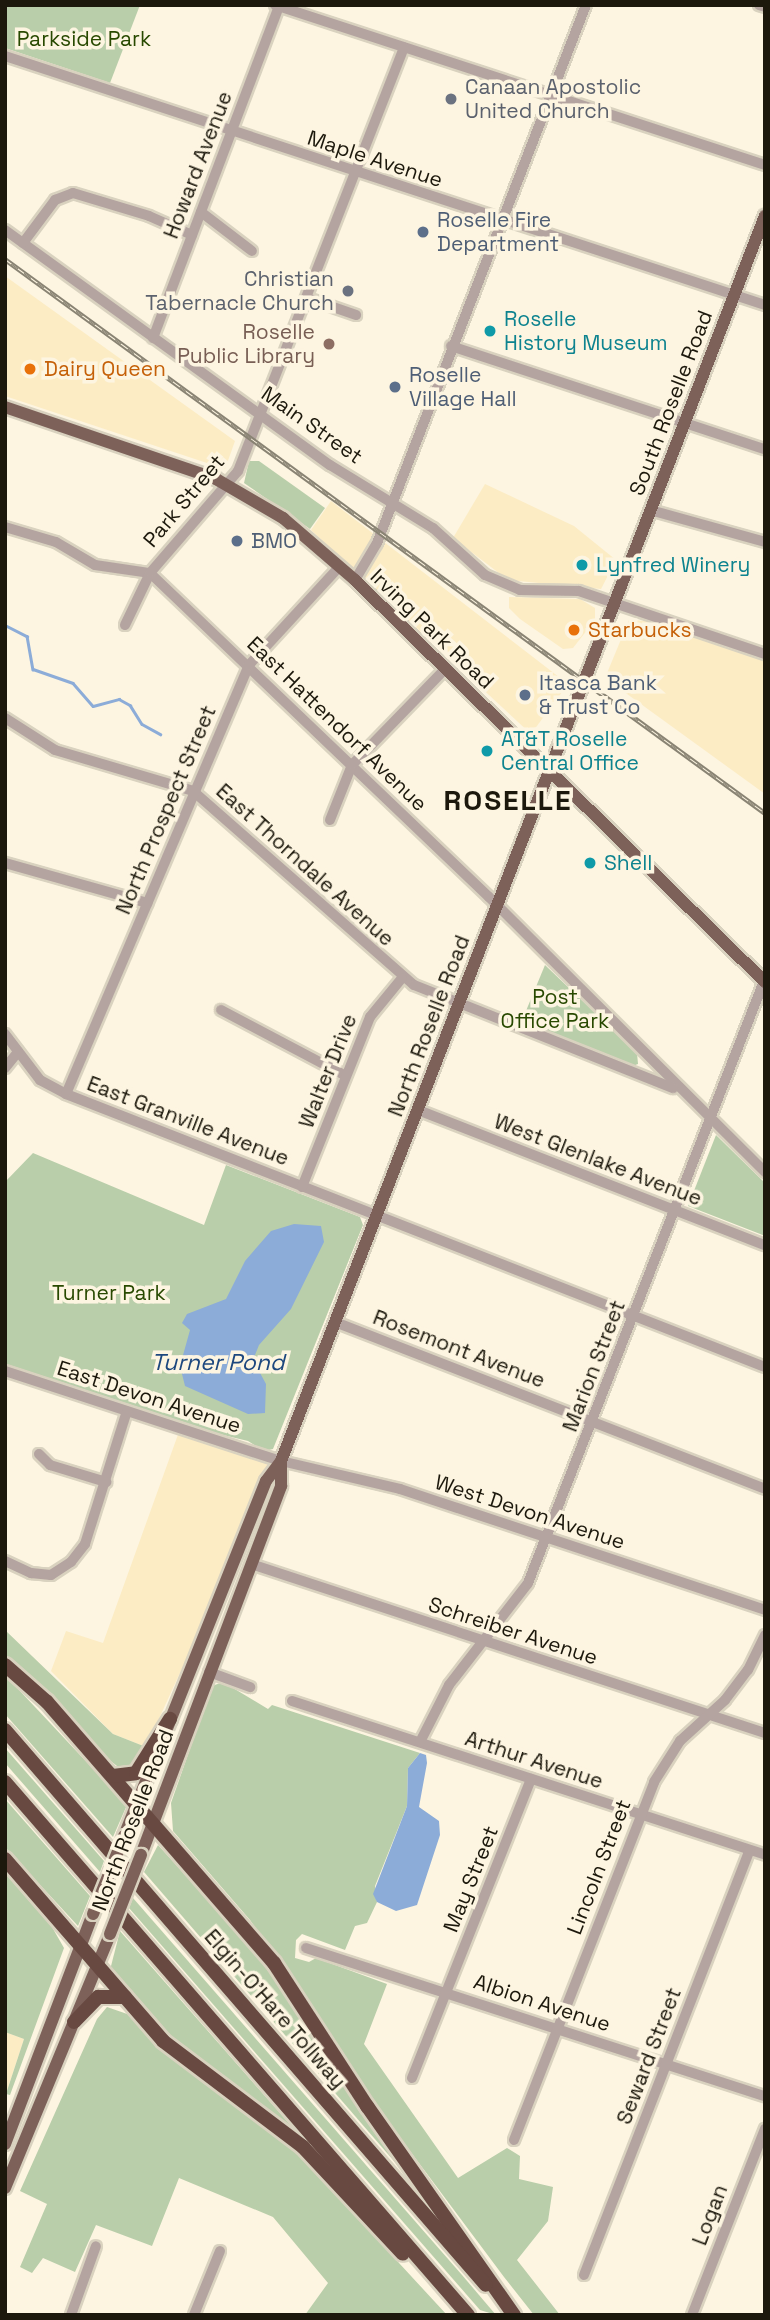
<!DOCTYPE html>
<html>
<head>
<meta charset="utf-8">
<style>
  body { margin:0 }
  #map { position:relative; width:770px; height:2320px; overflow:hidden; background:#fdf5e1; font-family:"Space Grotesk",sans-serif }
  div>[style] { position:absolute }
  .built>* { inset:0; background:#fcecc4 }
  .green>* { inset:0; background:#b9ceaa }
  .water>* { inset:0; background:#8cacd8 }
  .stream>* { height:2.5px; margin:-1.25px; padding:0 1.25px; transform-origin:1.25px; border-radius:1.25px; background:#8cacd8 }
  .roads { filter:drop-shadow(2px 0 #d9d2bf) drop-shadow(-2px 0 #d9d2bf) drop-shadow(0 2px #d9d2bf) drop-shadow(0 -2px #d9d2bf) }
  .minor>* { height:10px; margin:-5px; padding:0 5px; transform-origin:5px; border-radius:5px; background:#b4a4a0 }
  .major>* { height:12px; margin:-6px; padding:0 6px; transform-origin:6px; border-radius:6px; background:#7d6159 }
  .highway>* { height:14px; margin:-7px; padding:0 7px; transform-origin:7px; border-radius:7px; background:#684941 }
  .rail>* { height:5px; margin-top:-2.5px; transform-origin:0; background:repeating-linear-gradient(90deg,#fdf5e1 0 8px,#898373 0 16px); box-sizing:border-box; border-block:2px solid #898373 }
  .bridges { filter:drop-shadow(2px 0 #d9d2bf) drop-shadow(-2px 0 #d9d2bf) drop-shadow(0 2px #d9d2bf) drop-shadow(0 -2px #d9d2bf) }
  .major-bridge>* { height:12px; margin:-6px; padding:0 6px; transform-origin:6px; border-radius:6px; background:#7d6159 }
  .dots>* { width:19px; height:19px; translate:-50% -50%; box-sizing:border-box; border:4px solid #fdf5e1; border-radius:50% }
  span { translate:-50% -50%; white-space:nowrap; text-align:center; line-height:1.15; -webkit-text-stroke:7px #fdf5e1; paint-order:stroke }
  .park-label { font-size:21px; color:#284900 }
  .worship-label { font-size:21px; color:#5b616d }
  .left { translate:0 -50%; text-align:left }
  .right { translate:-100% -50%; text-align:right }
  .street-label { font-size:21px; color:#1c180c }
  .service-label { font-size:21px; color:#4e5e75 }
  .culture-label { font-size:21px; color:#0d838f }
  .education-label { font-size:21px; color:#785e54 }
  .food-label { font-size:21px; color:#c56008 }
  .water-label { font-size:23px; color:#1d477e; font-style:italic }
  .district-label { font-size:28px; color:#1c180c; font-weight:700; letter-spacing:2px }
  .frame { position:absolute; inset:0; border:7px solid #1c180c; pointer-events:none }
</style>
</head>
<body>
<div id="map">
  <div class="built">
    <i style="clip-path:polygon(5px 276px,235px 441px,225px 469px,5px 396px)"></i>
    <i style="clip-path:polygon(485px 484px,574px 526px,616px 560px,601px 589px,508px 580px,453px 538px)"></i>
    <i style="clip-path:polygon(331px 501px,568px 684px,531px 734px,311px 530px)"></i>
    <i style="clip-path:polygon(509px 597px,580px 599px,595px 608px,595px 620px,573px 648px,563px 649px,520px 619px,509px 608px)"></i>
    <i style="clip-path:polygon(629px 620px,648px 621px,765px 659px,765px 794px,605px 678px)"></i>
    <i style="clip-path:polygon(180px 1429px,276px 1463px,146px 1747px,113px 1734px,51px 1671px,66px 1631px,103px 1643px)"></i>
    <i style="clip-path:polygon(5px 2032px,24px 2039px,5px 2097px)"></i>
  </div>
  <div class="green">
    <i style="clip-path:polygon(5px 5px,140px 5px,110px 83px,5px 48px)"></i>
    <i style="clip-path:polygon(249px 461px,259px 461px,325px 508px,310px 529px,244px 483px)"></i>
    <i style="clip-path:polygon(545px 965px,637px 1053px,638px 1064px,630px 1067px,521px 1023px)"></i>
    <i style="clip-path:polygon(716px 1135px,765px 1183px,765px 1236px,688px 1206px)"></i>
    <i style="clip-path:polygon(33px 1153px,204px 1225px,226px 1165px,360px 1217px,363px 1225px,273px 1449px,264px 1451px,248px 1441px,198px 1429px,5px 1366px,5px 1182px)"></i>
    <i style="clip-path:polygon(5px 1630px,113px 1734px,146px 1747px,132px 1769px,122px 1770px,102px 1754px,37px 1681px,5px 1655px)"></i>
    <i style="clip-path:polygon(5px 1675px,127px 1805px,113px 1837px,5px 1714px)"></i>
    <i style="clip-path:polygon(223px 1682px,268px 1709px,272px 1705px,420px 1753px,408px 1768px,407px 1806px,375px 1886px,377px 1902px,367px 1923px,355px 1926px,345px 1950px,302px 1934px,296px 1940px,295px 1958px,309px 1962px,316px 1958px,387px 1984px,364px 2044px,458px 2178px,507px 2148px,520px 2156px,519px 2179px,553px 2187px,548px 2221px,517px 2260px,560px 2315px,534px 2315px,504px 2277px,392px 2127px,250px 1920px,173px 1831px,171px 1803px,212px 1686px)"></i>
    <i style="clip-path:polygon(5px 1748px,104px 1861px,100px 1872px,5px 1763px)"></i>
    <i style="clip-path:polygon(5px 1799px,90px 1896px,78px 1926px,5px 1847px)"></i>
    <i style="clip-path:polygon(158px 1845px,281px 1980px,419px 2190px,144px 1872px)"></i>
    <i style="clip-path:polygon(5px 1873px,52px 1927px,64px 1948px,10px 2095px,6px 2094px,24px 2039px,5px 2032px)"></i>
    <i style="clip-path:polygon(133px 1898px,462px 2275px,496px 2315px,480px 2310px,129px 1908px)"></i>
    <i style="clip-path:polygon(120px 1931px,295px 2130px,293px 2132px,175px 2043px,110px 1970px)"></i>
    <i style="clip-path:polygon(107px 2007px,133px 2016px,176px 2062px,292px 2147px,447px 2315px,305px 2315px,328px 2283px,273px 2217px,179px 2178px,152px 2246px,96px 2225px,75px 2272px,43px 2258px,32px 2273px,20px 2267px,47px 2204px,20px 2191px,97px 2019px)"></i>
  </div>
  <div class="water">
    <i style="clip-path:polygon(294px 1224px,321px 1226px,324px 1242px,291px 1309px,259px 1345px,253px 1360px,266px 1384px,265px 1413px,248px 1414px,185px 1386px,180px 1366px,190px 1330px,182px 1323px,187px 1314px,226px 1299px,245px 1261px,271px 1231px)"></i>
    <i style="clip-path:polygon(420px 1753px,426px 1755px,427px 1763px,419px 1807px,439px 1821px,440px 1835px,417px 1905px,396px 1911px,377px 1902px,373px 1894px,407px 1806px,408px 1768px)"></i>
  </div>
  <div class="stream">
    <i style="left:5px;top:625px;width:25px;rotate:27deg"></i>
    <i style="left:27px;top:636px;width:34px;rotate:80deg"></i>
    <i style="left:33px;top:669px;width:42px;rotate:19.3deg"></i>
    <i style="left:73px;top:683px;width:30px;rotate:49deg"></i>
    <i style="left:93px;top:706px;width:27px;rotate:-15deg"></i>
    <i style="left:119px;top:699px;width:13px;rotate:29deg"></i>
    <i style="left:130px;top:705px;width:22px;rotate:58deg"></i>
    <i style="left:142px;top:724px;width:21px;rotate:29deg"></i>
  </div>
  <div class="roads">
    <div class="minor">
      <i style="left:275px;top:5px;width:515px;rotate:18.08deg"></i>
      <i style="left:759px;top:5px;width:6px;rotate:18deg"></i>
      <i style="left:5px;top:56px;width:800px;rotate:18.14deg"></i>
      <i style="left:201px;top:212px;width:64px;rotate:37.4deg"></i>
      <i style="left:5px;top:230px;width:401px;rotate:35.9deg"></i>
      <i style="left:330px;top:465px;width:121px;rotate:31.5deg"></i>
      <i style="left:433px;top:528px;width:70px;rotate:42.1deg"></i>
      <i style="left:485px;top:575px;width:38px;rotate:23deg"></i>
      <i style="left:520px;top:590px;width:59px;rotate:1deg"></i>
      <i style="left:579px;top:591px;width:196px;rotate:18.7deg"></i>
      <i style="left:23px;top:243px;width:54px;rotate:-53.3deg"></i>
      <i style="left:55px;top:200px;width:19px;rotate:-21deg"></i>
      <i style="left:73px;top:193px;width:79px;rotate:16.8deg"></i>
      <i style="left:149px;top:216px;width:47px;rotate:23.8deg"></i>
      <i style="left:307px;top:298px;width:52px;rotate:19.1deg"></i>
      <i style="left:153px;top:338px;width:354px;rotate:-69.2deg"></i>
      <i style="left:451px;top:346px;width:330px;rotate:18.2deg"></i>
      <i style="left:650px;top:510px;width:119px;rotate:15.5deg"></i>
      <i style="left:5px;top:527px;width:53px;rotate:16.4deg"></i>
      <i style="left:56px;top:542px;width:45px;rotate:30.5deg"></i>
      <i style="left:95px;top:565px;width:56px;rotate:8.3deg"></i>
      <i style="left:150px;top:573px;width:469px;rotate:43.7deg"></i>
      <i style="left:489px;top:897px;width:390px;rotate:44.9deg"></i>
      <i style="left:355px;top:580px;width:43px;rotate:-59.3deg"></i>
      <i style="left:377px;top:543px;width:577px;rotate:-68.77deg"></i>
      <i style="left:125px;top:625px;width:58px;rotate:-64.3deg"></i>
      <i style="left:150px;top:573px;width:135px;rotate:-49.2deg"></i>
      <i style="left:238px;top:471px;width:455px;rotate:-68.6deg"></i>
      <i style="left:5px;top:718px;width:59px;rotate:32.6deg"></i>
      <i style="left:55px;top:750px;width:144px;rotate:16.5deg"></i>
      <i style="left:193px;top:791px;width:294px;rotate:41.3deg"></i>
      <i style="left:414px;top:985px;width:279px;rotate:21.7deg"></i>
      <i style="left:330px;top:820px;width:59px;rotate:-68.2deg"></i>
      <i style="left:352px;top:765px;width:134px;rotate:-45.9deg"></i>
      <i style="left:5px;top:863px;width:148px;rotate:15.7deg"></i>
      <i style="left:221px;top:1010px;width:141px;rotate:27.8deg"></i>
      <i style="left:5px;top:1034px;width:58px;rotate:52.7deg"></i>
      <i style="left:40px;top:1080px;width:30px;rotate:28deg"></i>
      <i style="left:66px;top:1094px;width:750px;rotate:21.33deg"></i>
      <i style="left:5px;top:1068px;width:21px;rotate:-51deg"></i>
      <i style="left:66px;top:1094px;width:466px;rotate:-66.9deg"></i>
      <i style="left:249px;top:665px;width:134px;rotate:-47.4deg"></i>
      <i style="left:418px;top:1110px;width:372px;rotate:21.3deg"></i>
      <i style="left:302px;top:1187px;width:183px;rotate:-68.2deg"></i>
      <i style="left:370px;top:1017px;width:50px;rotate:-50.6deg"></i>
      <i style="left:335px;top:1322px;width:461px;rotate:21.2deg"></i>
      <i style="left:5px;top:1371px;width:290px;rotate:18.1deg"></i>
      <i style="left:281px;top:1461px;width:122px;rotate:13.2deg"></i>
      <i style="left:400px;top:1489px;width:385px;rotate:18.3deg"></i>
      <i style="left:39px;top:1454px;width:16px;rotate:45deg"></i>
      <i style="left:50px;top:1465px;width:59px;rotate:16.9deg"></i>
      <i style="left:5px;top:1561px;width:29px;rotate:25deg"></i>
      <i style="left:31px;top:1573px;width:20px;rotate:6deg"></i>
      <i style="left:51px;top:1575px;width:24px;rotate:-33deg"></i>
      <i style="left:71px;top:1562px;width:23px;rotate:-52deg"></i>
      <i style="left:85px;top:1544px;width:139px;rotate:-72.5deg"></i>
      <i style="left:251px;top:1564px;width:541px;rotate:18.2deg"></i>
      <i style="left:209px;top:1672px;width:44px;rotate:20.1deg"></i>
      <i style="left:292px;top:1701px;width:497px;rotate:18deg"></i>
      <i style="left:420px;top:1742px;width:64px;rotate:-63deg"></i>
      <i style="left:449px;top:1685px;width:129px;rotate:-52.2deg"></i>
      <i style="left:528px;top:1583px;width:647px;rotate:-68.59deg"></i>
      <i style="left:306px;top:1948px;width:482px;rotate:17.9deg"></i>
      <i style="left:412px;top:2078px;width:322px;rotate:-68.3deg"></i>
      <i style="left:514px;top:2140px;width:384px;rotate:-68.6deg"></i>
      <i style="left:654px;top:1782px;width:49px;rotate:-57.6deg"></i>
      <i style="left:680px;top:1741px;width:61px;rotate:-42.3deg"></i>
      <i style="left:725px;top:1700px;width:38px;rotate:-53deg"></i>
      <i style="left:748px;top:1670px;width:39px;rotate:-64deg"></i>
      <i style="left:584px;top:2275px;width:456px;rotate:-68.7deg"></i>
      <i style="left:71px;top:2315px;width:73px;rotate:-70.1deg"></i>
      <i style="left:194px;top:2315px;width:69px;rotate:-67.9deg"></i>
      <i style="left:692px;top:2315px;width:200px;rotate:-68.6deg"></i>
    </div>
    <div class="major">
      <i style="left:5px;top:407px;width:223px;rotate:18.8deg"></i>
      <i style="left:216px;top:479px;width:78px;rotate:30.2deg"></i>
      <i style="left:283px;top:518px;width:95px;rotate:40.7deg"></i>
      <i style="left:355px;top:580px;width:574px;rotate:44.44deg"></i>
      <i style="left:124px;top:1836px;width:382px;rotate:-68.2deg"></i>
      <i style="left:266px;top:1481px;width:25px;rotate:-53deg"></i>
      <i style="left:281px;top:1461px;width:1336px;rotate:-68.76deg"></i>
      <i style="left:141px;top:1855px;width:395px;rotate:-69.2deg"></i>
      <i style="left:281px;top:1486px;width:25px;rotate:-90deg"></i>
      <i style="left:5px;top:2144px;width:246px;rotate:-69.1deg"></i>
      <i style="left:5px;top:2188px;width:275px;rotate:-67.5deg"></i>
    </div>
    <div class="highway">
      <i style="left:5px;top:1665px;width:56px;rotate:41.4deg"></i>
      <i style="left:47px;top:1702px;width:346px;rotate:49deg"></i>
      <i style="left:274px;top:1963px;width:171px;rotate:57deg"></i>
      <i style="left:367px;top:2106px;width:256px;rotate:54.9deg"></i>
      <i style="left:5px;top:1730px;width:734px;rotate:49.09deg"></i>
      <i style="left:113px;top:1776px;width:23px;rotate:-7deg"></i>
      <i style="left:136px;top:1773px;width:64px;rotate:-57.8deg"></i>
      <i style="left:5px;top:1782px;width:706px;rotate:49.02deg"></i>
      <i style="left:5px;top:1859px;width:241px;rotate:49deg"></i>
      <i style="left:163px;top:2041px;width:176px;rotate:37.1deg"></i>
      <i style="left:303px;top:2147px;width:146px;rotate:46.9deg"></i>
      <i style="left:74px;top:2022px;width:35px;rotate:-46deg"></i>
      <i style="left:98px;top:1997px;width:27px"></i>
    </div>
  </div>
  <div class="rail">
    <i style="left:5px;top:259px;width:940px;rotate:36.09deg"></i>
  </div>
  <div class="bridges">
    <div class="major-bridge">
      <i style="left:93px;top:1914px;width:84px;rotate:-68.3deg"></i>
      <i style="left:110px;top:1934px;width:85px;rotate:-68.6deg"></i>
    </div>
  </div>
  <div class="dots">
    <i style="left:451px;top:99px;background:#6b7280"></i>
    <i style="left:423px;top:232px;background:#5c6f8a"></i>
    <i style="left:348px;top:291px;background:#6b7280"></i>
    <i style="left:490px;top:331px;background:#0f9aa8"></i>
    <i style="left:329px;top:344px;background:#8d6e63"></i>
    <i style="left:30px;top:369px;background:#e8710a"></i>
    <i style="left:395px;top:387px;background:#5c6f8a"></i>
    <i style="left:237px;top:541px;background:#5c6f8a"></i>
    <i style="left:582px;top:565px;background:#0f9aa8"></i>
    <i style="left:574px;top:630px;background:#e8710a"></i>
    <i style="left:525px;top:695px;background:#5c6f8a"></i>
    <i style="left:487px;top:751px;background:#0f9aa8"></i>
    <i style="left:590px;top:863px;background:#0f9aa8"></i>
  </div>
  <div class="park-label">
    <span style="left:84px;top:39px">Parkside Park</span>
    <span style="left:555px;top:1009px">Post<br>Office Park</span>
    <span style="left:109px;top:1293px">Turner Park</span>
  </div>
  <div class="worship-label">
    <span class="left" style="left:465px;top:99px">Canaan Apostolic<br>United Church</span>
    <span class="right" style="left:334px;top:291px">Christian<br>Tabernacle Church</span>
  </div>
  <div class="street-label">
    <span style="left:375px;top:159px;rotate:18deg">Maple Avenue</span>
    <span style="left:198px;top:165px;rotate:-69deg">Howard Avenue</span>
    <span style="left:671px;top:403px;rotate:-69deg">South Roselle Road</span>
    <span style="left:312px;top:425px;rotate:35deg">Main Street</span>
    <span style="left:184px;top:501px;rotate:-50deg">Park Street</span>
    <span style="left:432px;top:629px;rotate:44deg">Irving Park Road</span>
    <span style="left:337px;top:724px;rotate:44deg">East Hattendorf Avenue</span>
    <span style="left:166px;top:810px;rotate:-67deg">North Prospect Street</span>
    <span style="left:305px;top:865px;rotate:42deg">East Thorndale Avenue</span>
    <span style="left:429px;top:1026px;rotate:-69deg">North Roselle Road</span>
    <span style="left:328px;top:1071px;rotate:-68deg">Walter Drive</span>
    <span style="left:188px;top:1121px;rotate:21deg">East Granville Avenue</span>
    <span style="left:598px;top:1160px;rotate:21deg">West Glenlake Avenue</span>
    <span style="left:459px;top:1349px;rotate:21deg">Rosemont Avenue</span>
    <span style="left:594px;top:1366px;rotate:-69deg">Marion Street</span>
    <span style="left:149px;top:1397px;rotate:18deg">East Devon Avenue</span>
    <span style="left:530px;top:1512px;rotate:18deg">West Devon Avenue</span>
    <span style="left:513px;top:1631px;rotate:18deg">Schreiber Avenue</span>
    <span style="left:534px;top:1760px;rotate:18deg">Arthur Avenue</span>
    <span style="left:133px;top:1820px;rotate:-69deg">North Roselle Road</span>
    <span style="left:599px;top:1867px;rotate:-69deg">Lincoln Street</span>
    <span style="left:471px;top:1879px;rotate:-68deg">May Street</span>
    <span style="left:542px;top:2003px;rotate:18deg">Albion Avenue</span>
    <span style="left:275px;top:2009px;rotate:49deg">Elgin-O'Hare Tollway</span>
    <span style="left:649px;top:2056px;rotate:-69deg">Seward Street</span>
    <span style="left:710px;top:2215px;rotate:-69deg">Logan</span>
  </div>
  <div class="service-label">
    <span class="left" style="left:437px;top:232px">Roselle Fire<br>Department</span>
    <span class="left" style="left:409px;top:387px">Roselle<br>Village Hall</span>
    <span class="left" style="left:251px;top:541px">BMO</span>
    <span class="left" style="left:539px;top:695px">Itasca Bank<br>&amp; Trust Co</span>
  </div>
  <div class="culture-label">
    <span class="left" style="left:504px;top:331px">Roselle<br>History Museum</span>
    <span class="left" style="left:596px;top:565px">Lynfred Winery</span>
    <span class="left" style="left:501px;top:751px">AT&amp;T Roselle<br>Central Office</span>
    <span class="left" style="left:604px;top:863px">Shell</span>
  </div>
  <div class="education-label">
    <span class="right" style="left:315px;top:344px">Roselle<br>Public Library</span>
  </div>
  <div class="food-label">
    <span class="left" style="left:44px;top:369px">Dairy Queen</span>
    <span class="left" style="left:588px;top:630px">Starbucks</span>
  </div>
  <div class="water-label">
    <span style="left:218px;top:1362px">Turner Pond</span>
  </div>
  <div class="district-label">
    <span style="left:508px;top:800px">ROSELLE</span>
  </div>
  <div class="frame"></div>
</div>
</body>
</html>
